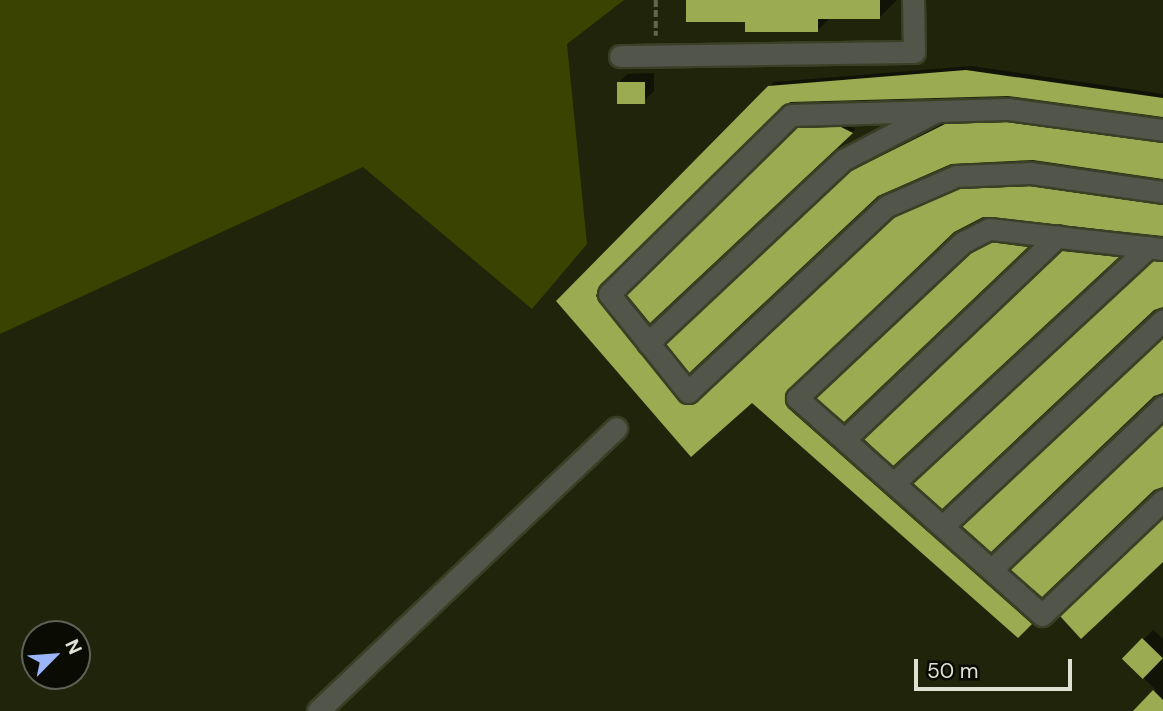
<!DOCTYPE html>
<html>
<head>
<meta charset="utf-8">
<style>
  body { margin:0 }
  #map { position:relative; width:1163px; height:711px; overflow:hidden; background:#1f240a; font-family:"DM Sans",sans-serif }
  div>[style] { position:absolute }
  .green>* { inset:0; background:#3a4400 }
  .shadow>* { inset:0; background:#0007 }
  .building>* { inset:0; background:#9aab52; transform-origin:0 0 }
  .path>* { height:3.5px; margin-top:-1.75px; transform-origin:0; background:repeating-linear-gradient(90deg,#626750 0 7px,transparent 0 10.5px) }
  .roads { filter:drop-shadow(2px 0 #3a3f26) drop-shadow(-2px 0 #3a3f26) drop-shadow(0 2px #3a3f26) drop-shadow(0 -2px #3a3f26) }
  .minor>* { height:21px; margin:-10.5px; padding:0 10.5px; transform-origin:10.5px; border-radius:10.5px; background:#525549 }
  span { translate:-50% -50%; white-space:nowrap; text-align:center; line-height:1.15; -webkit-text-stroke:7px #0a0c03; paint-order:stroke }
  .north { position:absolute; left:21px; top:620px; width:70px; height:70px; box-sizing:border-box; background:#0a0c03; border:2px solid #5f6256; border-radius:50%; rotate:65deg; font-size:19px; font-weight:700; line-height:28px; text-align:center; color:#dee2d2 }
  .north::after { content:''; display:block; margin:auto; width:24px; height:32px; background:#9ab5fd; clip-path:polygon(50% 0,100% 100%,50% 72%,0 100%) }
  .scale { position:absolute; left:914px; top:659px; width:158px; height:32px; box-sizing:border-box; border:4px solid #dee2d2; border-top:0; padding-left:9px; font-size:21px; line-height:24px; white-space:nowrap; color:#dee2d2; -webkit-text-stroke:5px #0a0c03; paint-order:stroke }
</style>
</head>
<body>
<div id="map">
  <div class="green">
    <i style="clip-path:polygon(0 0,624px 0,567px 44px,587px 244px,532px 309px,363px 167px,0 334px)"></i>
  </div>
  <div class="shadow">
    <i style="clip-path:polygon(688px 0,897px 0,879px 18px,831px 17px,817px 31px,747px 21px)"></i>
    <i style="clip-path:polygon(971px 66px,1163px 94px,1163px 115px,1010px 94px,789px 100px,603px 279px,602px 297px,682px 397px,695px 402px,900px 213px,965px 186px,1035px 183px,1163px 201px,1163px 234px,983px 215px,953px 231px,788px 388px,792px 404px,1035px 619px,1018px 635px,752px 401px,692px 454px,558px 301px,774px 82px)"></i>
    <i style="clip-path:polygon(654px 73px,654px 91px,645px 100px,618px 83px,628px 74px)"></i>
    <i style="clip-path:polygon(1012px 119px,1163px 139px,1163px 177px,1033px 158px,950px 162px,877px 195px,668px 344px,857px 167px,950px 120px)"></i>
    <i style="clip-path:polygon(846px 123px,855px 129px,650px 321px,629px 295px,802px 125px)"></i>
    <i style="clip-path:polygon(997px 239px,1029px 243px,844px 420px,823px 394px,977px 249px)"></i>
    <i style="clip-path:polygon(1068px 247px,1120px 253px,893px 463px,866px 439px)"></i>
    <i style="clip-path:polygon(1153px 630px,1163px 639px,1163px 711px,1137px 711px,1156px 690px,1124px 659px)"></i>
  </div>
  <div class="building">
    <i style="clip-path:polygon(686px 0,880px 0,880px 19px,818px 19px,818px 32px,745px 32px,745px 22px,686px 22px)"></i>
    <i style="clip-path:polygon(966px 70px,1163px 98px,1163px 117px,1008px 96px,790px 102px,600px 285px,596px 296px,678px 400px,690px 405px,894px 217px,959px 189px,1030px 186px,1163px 205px,1163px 236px,983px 217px,954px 232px,785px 394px,788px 408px,1032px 624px,1018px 638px,752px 403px,691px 457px,556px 301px,768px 86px)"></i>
    <i style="left:617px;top:82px;width:28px;height:22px"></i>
    <i style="clip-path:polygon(1007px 122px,1163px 143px,1163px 179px,1033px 160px,951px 164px,878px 196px,689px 373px,666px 344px,851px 171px,945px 124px)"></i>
    <i style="clip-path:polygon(841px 127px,853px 133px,650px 323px,627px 295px,797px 128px)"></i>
    <i style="clip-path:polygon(991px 242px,1028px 247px,844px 422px,816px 398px,971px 253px)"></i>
    <i style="clip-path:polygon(1062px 251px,1119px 257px,893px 466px,864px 439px)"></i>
    <i style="clip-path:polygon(1153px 261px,1163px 262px,1163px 307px,1154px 310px,942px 509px,913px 483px)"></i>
    <i style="clip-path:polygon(1163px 338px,1163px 393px,1154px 396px,991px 552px,962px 526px)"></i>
    <i style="clip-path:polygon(1163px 424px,1163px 487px,1154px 490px,1042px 597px,1010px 570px)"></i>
    <i style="clip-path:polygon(1163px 518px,1163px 562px,1081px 639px,1060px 616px)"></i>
    <i style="left:1142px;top:638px;width:29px;height:29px;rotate:44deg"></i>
    <i style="clip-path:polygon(1153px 690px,1163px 700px,1163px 711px,1133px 711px)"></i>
  </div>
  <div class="path">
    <i style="left:656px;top:0;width:36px;rotate:90deg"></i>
  </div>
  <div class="roads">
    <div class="minor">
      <i style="left:620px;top:56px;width:294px;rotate:-0.8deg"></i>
      <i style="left:914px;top:52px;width:52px;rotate:-91.1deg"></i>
      <i style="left:937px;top:111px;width:146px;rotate:178.4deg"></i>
      <i style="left:791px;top:115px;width:255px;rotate:135.5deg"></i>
      <i style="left:609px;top:294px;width:126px;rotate:51.1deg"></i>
      <i style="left:688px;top:392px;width:272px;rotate:-43.1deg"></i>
      <i style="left:887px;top:206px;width:75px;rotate:-23.5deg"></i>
      <i style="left:956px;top:176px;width:75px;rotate:-2.3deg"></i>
      <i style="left:1031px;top:173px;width:133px;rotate:8.2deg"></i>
      <i style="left:1163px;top:249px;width:175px;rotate:-173.4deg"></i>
      <i style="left:989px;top:229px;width:29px;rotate:153deg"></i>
      <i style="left:963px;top:242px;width:228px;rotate:136.8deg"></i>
      <i style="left:797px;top:398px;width:327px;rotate:41.5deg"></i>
      <i style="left:1042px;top:615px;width:167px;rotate:-43.5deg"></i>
      <i style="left:648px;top:343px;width:267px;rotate:-43.2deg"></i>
      <i style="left:843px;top:160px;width:106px;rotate:-27.5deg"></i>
      <i style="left:937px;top:111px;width:71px;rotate:-1.6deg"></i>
      <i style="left:1008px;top:109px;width:156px;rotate:7.7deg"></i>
      <i style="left:845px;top:439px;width:294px;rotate:-43.6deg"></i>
      <i style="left:895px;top:482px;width:346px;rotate:-42.8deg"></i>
      <i style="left:944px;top:525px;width:300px;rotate:-43.1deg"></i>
      <i style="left:992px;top:569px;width:236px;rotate:-43.6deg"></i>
      <i style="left:318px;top:711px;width:411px;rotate:-43.5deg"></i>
    </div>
  </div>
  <div class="north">N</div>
  <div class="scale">50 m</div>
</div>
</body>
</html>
